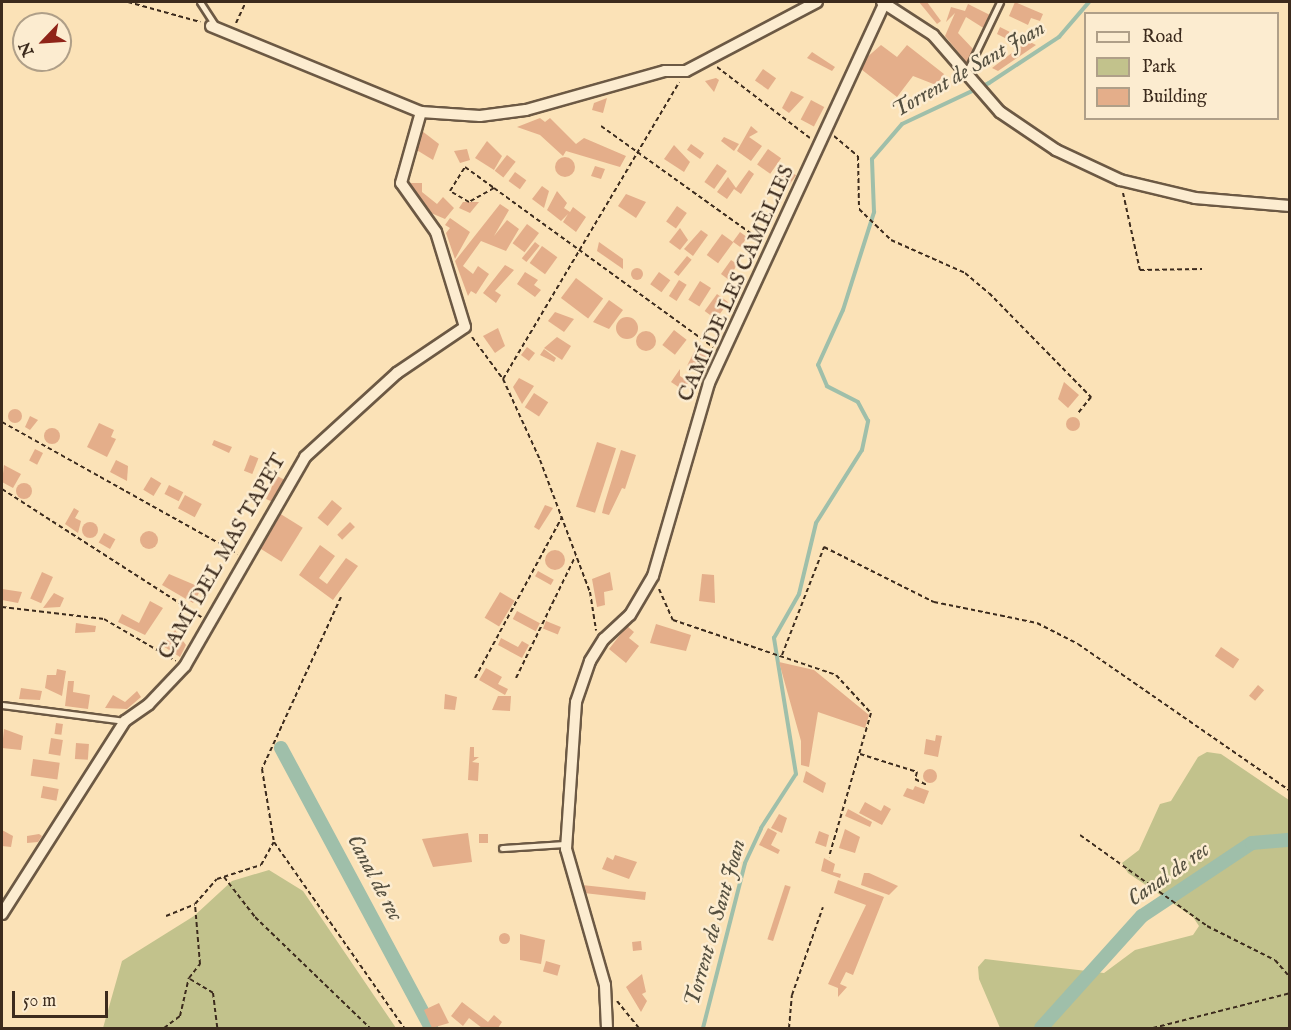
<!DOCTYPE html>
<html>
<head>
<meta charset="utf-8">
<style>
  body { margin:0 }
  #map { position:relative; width:1291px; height:1030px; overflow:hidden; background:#fbe2b7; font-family:"IM FELL English",serif }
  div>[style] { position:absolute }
  .green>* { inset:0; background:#c2c28c }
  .stream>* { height:4px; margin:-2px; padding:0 2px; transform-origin:2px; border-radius:2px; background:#9fbfaa }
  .canal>* { height:14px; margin:-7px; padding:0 7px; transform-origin:7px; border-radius:7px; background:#9fbfaa }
  .building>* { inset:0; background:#e4ae8a; transform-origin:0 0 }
  .round { border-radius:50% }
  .path>* { height:2px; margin-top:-1px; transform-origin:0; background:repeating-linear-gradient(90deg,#3c2b1d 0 4.5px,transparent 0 7.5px) }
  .roads { filter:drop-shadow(2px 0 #6c5944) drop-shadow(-2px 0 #6c5944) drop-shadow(0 2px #6c5944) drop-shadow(0 -2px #6c5944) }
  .service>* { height:5px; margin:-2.5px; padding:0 2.5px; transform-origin:2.5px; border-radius:2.5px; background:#fcecd0 }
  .minor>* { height:10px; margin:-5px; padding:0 5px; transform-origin:5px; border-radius:5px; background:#fcecd0 }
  span { translate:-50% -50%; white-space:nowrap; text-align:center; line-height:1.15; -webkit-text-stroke:5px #fcecd0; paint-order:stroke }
  .street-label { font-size:21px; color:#3c2b1d }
  .water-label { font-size:22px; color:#555040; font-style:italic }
  .frame { position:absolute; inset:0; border:3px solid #3c2b1d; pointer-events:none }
  .legend { position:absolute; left:1084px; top:12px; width:195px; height:108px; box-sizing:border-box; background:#fcecd0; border:2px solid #af9f88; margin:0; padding:8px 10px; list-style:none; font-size:18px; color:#3c2b1d }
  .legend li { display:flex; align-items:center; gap:12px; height:30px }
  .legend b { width:30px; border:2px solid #af9f88 }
  .north { position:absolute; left:12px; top:12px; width:60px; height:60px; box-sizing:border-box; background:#fcecd0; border:2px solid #af9f88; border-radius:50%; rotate:245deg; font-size:16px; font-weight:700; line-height:24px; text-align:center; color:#3c2b1d }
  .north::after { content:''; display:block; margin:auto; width:21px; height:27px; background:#8f2418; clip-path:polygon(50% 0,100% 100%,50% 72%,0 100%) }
  .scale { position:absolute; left:12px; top:991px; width:96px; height:27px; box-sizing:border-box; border:3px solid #3c2b1d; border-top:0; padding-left:8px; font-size:18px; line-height:21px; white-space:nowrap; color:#3c2b1d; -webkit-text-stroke:4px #fcecd0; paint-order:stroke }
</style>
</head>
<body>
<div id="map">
  <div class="green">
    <i style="clip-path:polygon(1207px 752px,1221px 754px,1289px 800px,1289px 1028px,1000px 1028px,979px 979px,978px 967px,985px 959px,1104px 973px,1135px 950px,1193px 935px,1199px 926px,1193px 917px,1128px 873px,1122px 863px,1139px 850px,1160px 804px,1171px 801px,1198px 757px)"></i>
    <i style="clip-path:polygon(269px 870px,303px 891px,396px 1028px,103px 1028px,122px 961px,194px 916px,232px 881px)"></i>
  </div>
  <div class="stream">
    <i style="left:703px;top:1028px;width:170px;rotate:-75.7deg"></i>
    <i style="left:745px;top:863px;width:38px;rotate:-65deg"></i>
    <i style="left:761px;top:828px;width:64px;rotate:-57.1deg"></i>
    <i style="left:796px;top:774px;width:138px;rotate:-99.2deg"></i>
    <i style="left:774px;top:638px;width:51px;rotate:-60.4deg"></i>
    <i style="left:799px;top:594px;width:73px;rotate:-76.5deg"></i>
    <i style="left:816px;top:523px;width:86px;rotate:-57.8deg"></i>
    <i style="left:862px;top:450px;width:30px;rotate:-78deg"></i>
    <i style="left:868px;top:421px;width:21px;rotate:-118deg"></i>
    <i style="left:858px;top:402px;width:35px;rotate:-153deg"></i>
    <i style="left:827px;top:386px;width:23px;rotate:-113deg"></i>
    <i style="left:818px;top:365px;width:60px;rotate:-65.6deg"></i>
    <i style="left:843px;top:310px;width:103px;rotate:-72.4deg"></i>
    <i style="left:874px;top:212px;width:53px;rotate:-92.2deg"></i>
    <i style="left:872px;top:159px;width:46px;rotate:-49.4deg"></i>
    <i style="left:902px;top:124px;width:96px;rotate:-25.2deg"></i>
    <i style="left:989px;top:83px;width:84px;rotate:-33.3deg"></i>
    <i style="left:1059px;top:37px;width:46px;rotate:-49.4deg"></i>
  </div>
  <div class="canal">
    <i style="left:281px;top:748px;width:318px;rotate:61.8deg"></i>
    <i style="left:1041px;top:1028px;width:151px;rotate:-48deg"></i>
    <i style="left:1142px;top:916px;width:132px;rotate:-33.6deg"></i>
    <i style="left:1252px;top:843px;width:38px;rotate:-5deg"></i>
  </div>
  <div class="building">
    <i style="clip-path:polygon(919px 2px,927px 2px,941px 21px,937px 24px)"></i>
    <i style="clip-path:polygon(1015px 2px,1043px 14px,1040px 21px,1031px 18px,1028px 25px,1009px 16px)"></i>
    <i style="clip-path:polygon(968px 4px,992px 16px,985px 29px,966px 17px,958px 33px,974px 50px,967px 63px,945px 36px,955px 13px,946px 22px,951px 7px,965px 11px)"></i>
    <i style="clip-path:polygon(1000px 27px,1036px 45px,998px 71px,992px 68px,1021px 46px,997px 34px)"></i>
    <i style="clip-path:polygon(881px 45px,897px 57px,907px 45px,944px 74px,936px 85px,913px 76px,897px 97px,857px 66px)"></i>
    <i style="clip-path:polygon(812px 52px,835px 67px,832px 71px,807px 58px)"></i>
    <i style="left:763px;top:69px;width:16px;height:14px;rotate:35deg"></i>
    <i style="clip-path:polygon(716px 78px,719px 80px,714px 92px,705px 81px)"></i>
    <i style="clip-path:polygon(791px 91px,804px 97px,789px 113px,782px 108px)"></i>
    <i style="clip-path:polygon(607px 98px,603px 113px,592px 110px,594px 103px)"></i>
    <i style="left:811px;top:100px;width:15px;height:22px;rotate:28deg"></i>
    <i style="clip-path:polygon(540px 118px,545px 122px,550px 118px,576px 144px,584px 138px,626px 156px,620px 167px,566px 151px,563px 156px,540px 135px,517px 127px)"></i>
    <i style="clip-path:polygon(751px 126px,758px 132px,749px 137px,762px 146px,751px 161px,737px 151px)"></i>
    <i style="clip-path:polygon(422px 131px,439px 144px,433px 160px,415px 149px)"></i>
    <i style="clip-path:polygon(724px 137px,739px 144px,734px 151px,721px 141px)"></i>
    <i style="clip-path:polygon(487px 141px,502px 156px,494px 170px,475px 158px)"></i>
    <i style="left:691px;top:144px;width:16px;height:7px;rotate:35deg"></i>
    <i style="clip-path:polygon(674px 145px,690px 162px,684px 172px,664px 159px)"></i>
    <i style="clip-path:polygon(467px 149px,470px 160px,460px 163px,454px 151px)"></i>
    <i style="left:768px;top:149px;width:16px;height:19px;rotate:35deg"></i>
    <i style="left:507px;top:155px;width:11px;height:20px;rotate:38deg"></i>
    <i class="round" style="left:555px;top:157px;width:20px;height:20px"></i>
    <i style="left:717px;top:164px;width:12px;height:22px;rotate:35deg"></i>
    <i style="clip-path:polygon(595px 166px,605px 169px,601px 179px,591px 176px)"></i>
    <i style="left:783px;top:166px;width:16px;height:14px;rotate:35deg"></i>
    <i style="clip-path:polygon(749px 170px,754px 174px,741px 194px,734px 189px,727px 199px,717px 192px,728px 177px,736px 188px)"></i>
    <i style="left:515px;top:172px;width:14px;height:11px;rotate:36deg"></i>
    <i style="clip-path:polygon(409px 183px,422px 183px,422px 192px,437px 204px,443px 197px,454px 208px,445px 219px,431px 213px)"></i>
    <i style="clip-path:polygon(542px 186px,549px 191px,544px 208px,532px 199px)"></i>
    <i style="clip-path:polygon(557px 191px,567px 203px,564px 208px,570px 212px,573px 207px,586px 217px,576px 232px,563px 222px,568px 214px,561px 221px,547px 210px)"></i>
    <i style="clip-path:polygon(626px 194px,646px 202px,636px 218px,618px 206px)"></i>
    <i style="clip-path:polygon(463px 202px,479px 202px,470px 213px,459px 208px)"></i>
    <i style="clip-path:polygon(500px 204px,509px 210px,494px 236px,507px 220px,519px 229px,506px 251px,481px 241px,463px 266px,473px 274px,478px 266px,489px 274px,476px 294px,471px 291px,468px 296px,455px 261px)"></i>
    <i style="left:677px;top:206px;width:12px;height:19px;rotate:35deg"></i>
    <i style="clip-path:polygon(450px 218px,470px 232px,455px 259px,446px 233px,450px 228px,445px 225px)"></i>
    <i style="left:527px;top:224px;width:15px;height:24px;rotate:37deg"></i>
    <i style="clip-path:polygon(680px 228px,688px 240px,680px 250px,669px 242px)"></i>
    <i style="clip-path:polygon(701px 230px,708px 235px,693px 256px,684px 249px)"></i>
    <i style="left:740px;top:232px;width:9px;height:12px;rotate:36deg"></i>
    <i style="left:722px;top:234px;width:14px;height:26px;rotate:36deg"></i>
    <i style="left:535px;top:242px;width:6px;height:21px;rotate:39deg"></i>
    <i style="clip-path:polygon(599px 242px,623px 259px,623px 269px,597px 251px)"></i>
    <i style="left:542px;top:246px;width:19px;height:21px;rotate:36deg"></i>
    <i style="left:687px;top:256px;width:6px;height:21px;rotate:39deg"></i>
    <i style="clip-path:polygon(731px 260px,737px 264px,729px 280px,721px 274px)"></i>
    <i style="clip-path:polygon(505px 265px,514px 270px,495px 291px,501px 295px,496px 303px,483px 293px)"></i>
    <i class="round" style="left:631px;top:268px;width:12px;height:12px"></i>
    <i style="clip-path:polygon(525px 272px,538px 280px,534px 285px,541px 290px,535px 297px,517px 284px)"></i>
    <i style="left:659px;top:272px;width:14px;height:15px;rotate:36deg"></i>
    <i style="left:576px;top:278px;width:34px;height:25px;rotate:37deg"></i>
    <i style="left:679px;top:280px;width:9px;height:19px;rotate:32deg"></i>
    <i style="left:700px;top:281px;width:13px;height:22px;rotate:32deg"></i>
    <i style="left:717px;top:294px;width:14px;height:21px;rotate:36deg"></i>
    <i style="clip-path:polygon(609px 300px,623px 310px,609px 329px,593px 322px)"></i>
    <i style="clip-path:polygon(555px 312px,574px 319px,564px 332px,548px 321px)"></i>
    <i class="round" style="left:616px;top:317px;width:22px;height:22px"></i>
    <i style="clip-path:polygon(498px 328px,505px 346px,495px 353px,483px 336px)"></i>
    <i style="left:674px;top:330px;width:16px;height:19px;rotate:38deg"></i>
    <i class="round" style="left:636px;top:331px;width:20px;height:20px"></i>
    <i style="clip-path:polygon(557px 337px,571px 346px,562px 360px,544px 348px)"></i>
    <i style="left:527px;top:347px;width:10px;height:10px;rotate:37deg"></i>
    <i style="clip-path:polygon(544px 349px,556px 358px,554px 362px,540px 355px)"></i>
    <i style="left:695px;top:350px;width:16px;height:17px;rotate:27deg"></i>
    <i style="clip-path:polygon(680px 369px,680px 376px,689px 382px,683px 390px,671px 382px)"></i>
    <i style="clip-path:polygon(519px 378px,534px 386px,522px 404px,513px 387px)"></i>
    <i style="clip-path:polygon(1064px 382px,1079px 395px,1068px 408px,1058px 399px)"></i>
    <i style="left:534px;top:393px;width:17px;height:17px;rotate:33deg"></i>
    <i class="round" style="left:8px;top:409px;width:14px;height:14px"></i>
    <i style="clip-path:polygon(30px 416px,38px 420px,30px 430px,25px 427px)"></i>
    <i class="round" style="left:1066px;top:417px;width:14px;height:14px"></i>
    <i style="clip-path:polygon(99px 423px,114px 430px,111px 437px,116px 439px,107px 457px,87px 447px)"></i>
    <i class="round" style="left:44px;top:428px;width:16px;height:16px"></i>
    <i style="clip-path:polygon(214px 440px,232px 447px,229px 453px,212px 445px)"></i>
    <i style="left:597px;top:442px;width:20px;height:68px;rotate:18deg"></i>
    <i style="left:35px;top:449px;width:9px;height:13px;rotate:27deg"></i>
    <i style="clip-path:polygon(621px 450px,636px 455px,625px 489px,622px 488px,609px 515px,602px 513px,604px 505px)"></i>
    <i style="left:250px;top:455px;width:9px;height:17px;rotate:21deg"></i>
    <i style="clip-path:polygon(116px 460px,128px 466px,127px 481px,110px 472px)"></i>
    <i style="clip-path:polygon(4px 465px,21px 474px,13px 488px,2px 482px)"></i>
    <i style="clip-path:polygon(277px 476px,285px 480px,273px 502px,266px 499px)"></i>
    <i style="left:151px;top:477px;width:12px;height:15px;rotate:31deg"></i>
    <i class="round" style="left:16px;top:483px;width:16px;height:16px"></i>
    <i style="left:169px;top:485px;width:16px;height:10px;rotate:27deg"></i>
    <i style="left:185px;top:495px;width:19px;height:15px;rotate:28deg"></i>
    <i style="left:332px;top:500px;width:13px;height:23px;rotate:39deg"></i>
    <i style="clip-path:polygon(545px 505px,553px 508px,539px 530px,534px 527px)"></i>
    <i style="clip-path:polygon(74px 508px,79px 511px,75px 518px,81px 521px,78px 533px,65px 524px)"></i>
    <i style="left:279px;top:513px;width:28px;height:40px;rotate:32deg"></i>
    <i class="round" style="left:82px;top:522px;width:16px;height:16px"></i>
    <i style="left:350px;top:522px;width:7px;height:18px;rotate:45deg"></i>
    <i class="round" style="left:140px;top:531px;width:18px;height:18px"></i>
    <i style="left:104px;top:533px;width:13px;height:11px;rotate:29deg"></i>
    <i style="clip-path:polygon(320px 545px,335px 556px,319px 578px,327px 584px,346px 558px,358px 566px,333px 600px,299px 575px)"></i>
    <i class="round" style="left:545px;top:550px;width:20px;height:20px"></i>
    <i style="left:538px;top:571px;width:18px;height:6px;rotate:29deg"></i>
    <i style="left:42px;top:572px;width:12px;height:29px;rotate:24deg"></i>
    <i style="clip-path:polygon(610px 572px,613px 590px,604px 592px,605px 605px,597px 607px,592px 579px)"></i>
    <i style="clip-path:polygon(169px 574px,202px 588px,193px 603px,162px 585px)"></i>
    <i style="clip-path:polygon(702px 574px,714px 575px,715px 603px,699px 601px)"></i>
    <i style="clip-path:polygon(2px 589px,22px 592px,18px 603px,2px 600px)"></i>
    <i style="left:500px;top:592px;width:17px;height:30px;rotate:31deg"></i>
    <i style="clip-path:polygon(54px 593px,64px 598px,60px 607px,43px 608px)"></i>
    <i style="clip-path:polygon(150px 601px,163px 608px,145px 635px,118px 622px,122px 614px,139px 623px)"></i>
    <i style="left:517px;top:611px;width:26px;height:9px;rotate:28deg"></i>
    <i style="left:546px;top:621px;width:16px;height:8px;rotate:22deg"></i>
    <i style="clip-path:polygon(76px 623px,96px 626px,95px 632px,75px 633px)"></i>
    <i style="clip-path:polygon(656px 624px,691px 635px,686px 651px,650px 643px)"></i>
    <i style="clip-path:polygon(627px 626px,634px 632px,629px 638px,639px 646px,626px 663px,609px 649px)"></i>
    <i style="clip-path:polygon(175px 630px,186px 645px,180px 657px,163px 646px)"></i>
    <i style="clip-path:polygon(501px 638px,518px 647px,522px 641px,529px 645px,522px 658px,498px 645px)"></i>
    <i style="left:1221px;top:647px;width:22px;height:11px;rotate:34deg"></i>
    <i style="clip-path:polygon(779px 662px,814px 670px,869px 715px,865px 728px,818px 712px,809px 767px,801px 765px,801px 741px)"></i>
    <i style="clip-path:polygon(486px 668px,502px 677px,498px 684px,508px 689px,505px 695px,479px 680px)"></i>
    <i style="clip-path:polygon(57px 669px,66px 671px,62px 696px,45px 688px,47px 675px,56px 675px)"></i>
    <i style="clip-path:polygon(68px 681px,74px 681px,73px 692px,90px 695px,88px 709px,65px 706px)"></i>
    <i style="left:1258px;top:685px;width:8px;height:14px;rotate:40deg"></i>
    <i style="clip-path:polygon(21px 688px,42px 691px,40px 700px,19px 699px)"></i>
    <i style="clip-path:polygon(137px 691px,141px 697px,127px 709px,105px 708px,113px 695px,125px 702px)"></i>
    <i style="clip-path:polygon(445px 694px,457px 697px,455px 710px,444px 709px)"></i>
    <i style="clip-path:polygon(498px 696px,511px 696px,510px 711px,492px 710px)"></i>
    <i style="left:56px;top:723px;width:7px;height:11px;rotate:8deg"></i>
    <i style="clip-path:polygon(4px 729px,23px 736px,21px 750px,2px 748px)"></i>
    <i style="clip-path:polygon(936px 735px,942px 736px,938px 757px,924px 754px,926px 739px,935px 741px)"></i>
    <i style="left:51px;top:738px;width:12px;height:16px;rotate:9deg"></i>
    <i style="left:76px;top:743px;width:13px;height:16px;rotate:4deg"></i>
    <i style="clip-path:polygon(470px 747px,474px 747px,474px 757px,479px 757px,472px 762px,479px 763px,478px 781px,468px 780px)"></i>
    <i style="left:33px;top:759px;width:27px;height:17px;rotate:8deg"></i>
    <i class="round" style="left:923px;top:769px;width:14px;height:14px"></i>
    <i style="clip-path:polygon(806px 771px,826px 783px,823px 793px,803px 782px)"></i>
    <i style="left:43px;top:786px;width:16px;height:12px;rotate:11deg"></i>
    <i style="clip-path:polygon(915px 786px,929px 791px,924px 804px,903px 796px,907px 788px,913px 790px)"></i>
    <i style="clip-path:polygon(865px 802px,881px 811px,884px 805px,891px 809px,882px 825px,859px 813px)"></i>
    <i style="clip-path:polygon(848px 809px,872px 822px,870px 827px,845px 816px)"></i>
    <i style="clip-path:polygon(779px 814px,787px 818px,782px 833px,771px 828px)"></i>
    <i style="clip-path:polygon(768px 828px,777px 833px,771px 845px,780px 850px,778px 854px,759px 845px)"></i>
    <i style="clip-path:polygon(845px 829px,860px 837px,855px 853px,839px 848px)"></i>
    <i style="clip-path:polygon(2px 830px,13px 836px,11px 847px,2px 846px)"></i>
    <i style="clip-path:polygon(819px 831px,829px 835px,826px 847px,815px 843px)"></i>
    <i style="clip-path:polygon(468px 833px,472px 862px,433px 867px,422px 839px)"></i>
    <i style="left:479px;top:834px;width:9px;height:9px"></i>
    <i style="clip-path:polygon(27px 836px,39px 834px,42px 836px,38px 842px,27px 843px)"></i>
    <i style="clip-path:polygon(615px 855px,637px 862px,629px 879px,602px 869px,607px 857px,613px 860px)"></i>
    <i style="clip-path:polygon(824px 858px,835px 864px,833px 872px,841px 874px,840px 878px,821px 871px)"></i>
    <i style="clip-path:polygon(864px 873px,869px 873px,898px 886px,889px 895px,861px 885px)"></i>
    <i style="clip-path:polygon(838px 880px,884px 897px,853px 975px,846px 972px,840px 984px,847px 987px,838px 997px,838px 988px,828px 984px,866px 905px,834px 893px)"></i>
    <i style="clip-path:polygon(582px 885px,610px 888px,646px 892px,645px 900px,584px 893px)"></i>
    <i style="left:785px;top:885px;width:6px;height:57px;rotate:18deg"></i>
    <i class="round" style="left:498.5px;top:932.5px;width:11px;height:11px"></i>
    <i style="clip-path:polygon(520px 934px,545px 940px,541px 964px,520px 960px)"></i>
    <i style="left:641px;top:941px;width:9px;height:9px;rotate:84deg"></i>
    <i style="left:546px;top:961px;width:15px;height:11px;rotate:16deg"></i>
    <i style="clip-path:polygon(642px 974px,646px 992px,642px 994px,647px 1001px,641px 1012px,626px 987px)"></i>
    <i style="clip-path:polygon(462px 1002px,488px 1022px,494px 1015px,502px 1022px,498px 1028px,482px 1028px,469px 1018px,463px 1026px,451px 1016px)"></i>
    <i style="clip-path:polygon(439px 1003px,449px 1023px,432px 1028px,424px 1010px)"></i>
  </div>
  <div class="path">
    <i style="left:128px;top:2px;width:75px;rotate:15.5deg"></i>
    <i style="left:236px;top:23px;width:23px;rotate:-65deg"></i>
    <i style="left:717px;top:67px;width:117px;rotate:37.4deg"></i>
    <i style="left:601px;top:126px;width:199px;rotate:35.6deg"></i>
    <i style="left:834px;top:136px;width:31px;rotate:40deg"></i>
    <i style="left:858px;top:156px;width:53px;rotate:88.9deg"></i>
    <i style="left:859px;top:209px;width:45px;rotate:44.1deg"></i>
    <i style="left:891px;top:240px;width:81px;rotate:24deg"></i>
    <i style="left:965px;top:273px;width:31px;rotate:40deg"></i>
    <i style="left:989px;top:293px;width:146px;rotate:45.6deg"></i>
    <i style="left:1091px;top:397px;width:22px;rotate:129deg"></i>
    <i style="left:494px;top:188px;width:29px;rotate:151deg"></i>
    <i style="left:469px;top:202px;width:22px;rotate:-150deg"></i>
    <i style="left:450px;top:191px;width:28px;rotate:-58deg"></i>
    <i style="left:465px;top:167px;width:36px;rotate:36deg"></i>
    <i style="left:494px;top:188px;width:271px;rotate:36deg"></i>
    <i style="left:1123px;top:193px;width:79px;rotate:77.6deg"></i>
    <i style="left:1140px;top:270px;width:62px;rotate:-0.9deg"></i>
    <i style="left:472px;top:337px;width:52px;rotate:53.6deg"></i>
    <i style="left:503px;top:379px;width:89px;rotate:65.4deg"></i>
    <i style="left:540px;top:460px;width:141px;rotate:69.3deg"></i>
    <i style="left:590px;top:592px;width:39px;rotate:81deg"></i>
    <i style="left:503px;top:379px;width:345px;rotate:-59.3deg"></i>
    <i style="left:2px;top:422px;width:270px;rotate:29.2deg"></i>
    <i style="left:2px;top:489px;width:237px;rotate:32.7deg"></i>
    <i style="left:659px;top:589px;width:34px;rotate:66deg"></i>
    <i style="left:673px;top:620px;width:172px;rotate:18.6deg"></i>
    <i style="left:836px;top:675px;width:52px;rotate:47.4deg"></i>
    <i style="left:871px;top:713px;width:150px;rotate:106.3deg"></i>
    <i style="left:341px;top:597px;width:189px;rotate:114.7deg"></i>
    <i style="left:262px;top:769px;width:74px;rotate:80.7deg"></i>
    <i style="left:274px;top:842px;width:227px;rotate:55deg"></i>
    <i style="left:2px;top:607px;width:103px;rotate:6.7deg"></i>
    <i style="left:104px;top:619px;width:83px;rotate:30.3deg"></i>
    <i style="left:782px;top:655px;width:116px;rotate:-68.7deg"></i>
    <i style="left:824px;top:547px;width:123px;rotate:26.6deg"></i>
    <i style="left:934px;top:602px;width:105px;rotate:11.5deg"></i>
    <i style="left:1037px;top:623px;width:46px;rotate:27.1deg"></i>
    <i style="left:1078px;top:644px;width:258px;rotate:34.7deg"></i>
    <i style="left:475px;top:678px;width:183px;rotate:-61.6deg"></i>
    <i style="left:516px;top:678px;width:135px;rotate:-64deg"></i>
    <i style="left:860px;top:754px;width:60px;rotate:17.5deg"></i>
    <i style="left:917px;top:772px;width:7px;rotate:106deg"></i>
    <i style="left:915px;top:779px;width:13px;rotate:27deg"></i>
    <i style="left:1080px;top:835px;width:156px;rotate:35.6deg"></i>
    <i style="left:1207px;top:926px;width:76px;rotate:26.6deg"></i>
    <i style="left:1275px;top:960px;width:23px;rotate:49deg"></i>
    <i style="left:224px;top:877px;width:51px;rotate:52.2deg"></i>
    <i style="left:255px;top:917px;width:160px;rotate:44deg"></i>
    <i style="left:166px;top:916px;width:31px;rotate:-22deg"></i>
    <i style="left:195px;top:904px;width:33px;rotate:-49deg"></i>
    <i style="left:217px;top:879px;width:46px;rotate:-17.7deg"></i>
    <i style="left:261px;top:865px;width:26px;rotate:-61deg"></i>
    <i style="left:190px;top:979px;width:27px;rotate:31deg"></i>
    <i style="left:213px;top:993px;width:35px;rotate:83deg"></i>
    <i style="left:617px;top:1001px;width:35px;rotate:51deg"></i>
    <i style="left:164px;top:1028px;width:20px;rotate:-37deg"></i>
    <i style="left:180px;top:1016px;width:39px;rotate:-77deg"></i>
    <i style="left:189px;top:978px;width:18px;rotate:-52deg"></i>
    <i style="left:200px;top:964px;width:60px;rotate:-94.8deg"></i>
    <i style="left:789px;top:1028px;width:33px;rotate:-85deg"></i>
    <i style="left:792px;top:995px;width:93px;rotate:-70.6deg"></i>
    <i style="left:1153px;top:1028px;width:141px;rotate:-14.3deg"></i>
  </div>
  <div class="roads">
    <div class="service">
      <i style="left:200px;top:2px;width:30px;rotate:57deg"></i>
      <i style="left:966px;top:73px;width:79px;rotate:-64.4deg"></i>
      <i style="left:2px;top:705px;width:124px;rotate:7.4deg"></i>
      <i style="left:502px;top:848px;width:64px;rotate:-3.6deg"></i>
    </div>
    <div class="minor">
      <i style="left:882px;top:2px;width:61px;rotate:32.9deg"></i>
      <i style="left:933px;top:35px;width:102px;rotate:49deg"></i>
      <i style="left:1000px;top:112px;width:68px;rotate:34.2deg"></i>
      <i style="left:1056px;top:150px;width:71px;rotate:25.1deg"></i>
      <i style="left:1120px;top:180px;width:77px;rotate:13.5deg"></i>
      <i style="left:1195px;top:198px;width:95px;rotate:4.8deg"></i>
      <i style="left:211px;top:26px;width:227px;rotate:22.3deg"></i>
      <i style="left:421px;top:112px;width:59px;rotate:3.9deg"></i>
      <i style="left:480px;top:116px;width:46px;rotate:-7.4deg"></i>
      <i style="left:526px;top:110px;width:144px;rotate:-15.7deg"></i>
      <i style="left:665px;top:71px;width:21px"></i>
      <i style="left:686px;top:71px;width:148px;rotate:-27.8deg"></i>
      <i style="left:2px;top:914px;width:229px;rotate:-57.5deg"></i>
      <i style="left:125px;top:721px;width:29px;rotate:-35deg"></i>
      <i style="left:149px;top:704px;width:52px;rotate:-46.5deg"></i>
      <i style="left:185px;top:666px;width:241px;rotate:-60.1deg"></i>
      <i style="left:305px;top:457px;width:125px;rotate:-42.4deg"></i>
      <i style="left:397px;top:373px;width:82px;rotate:-34.1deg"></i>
      <i style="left:465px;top:327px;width:99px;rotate:-107deg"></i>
      <i style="left:436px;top:232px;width:60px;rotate:-125.5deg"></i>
      <i style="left:401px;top:183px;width:74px;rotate:-74.3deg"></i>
      <i style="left:607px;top:1028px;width:43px;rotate:-92.7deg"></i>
      <i style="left:605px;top:985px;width:141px;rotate:-106deg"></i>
      <i style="left:566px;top:849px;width:147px;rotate:-86.1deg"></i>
      <i style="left:576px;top:702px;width:43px;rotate:-71.1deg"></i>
      <i style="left:590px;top:661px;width:26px;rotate:-58deg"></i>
      <i style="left:604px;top:639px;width:35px;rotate:-43deg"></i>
      <i style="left:630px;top:615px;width:45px;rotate:-59.5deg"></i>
      <i style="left:653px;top:576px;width:201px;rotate:-73.8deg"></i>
      <i style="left:709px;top:383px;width:420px;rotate:-65.2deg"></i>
    </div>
  </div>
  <div class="street-label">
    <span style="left:737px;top:284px;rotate:-66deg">CAMÍ DE LES CAMÈLIES</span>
    <span style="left:223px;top:557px;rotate:-60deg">CAMÍ DEL MAS TAPET</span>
  </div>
  <div class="water-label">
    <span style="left:969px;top:70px;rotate:-30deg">Torrent de Sant Joan</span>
    <span style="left:1169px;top:875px;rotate:-35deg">Canal de rec</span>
    <span style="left:374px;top:878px;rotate:62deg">Canal de rec</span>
    <span style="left:716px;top:923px;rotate:-74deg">Torrent de Sant Joan</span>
  </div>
  <div class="frame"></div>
  <ul class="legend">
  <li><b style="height:8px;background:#fcecd0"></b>Road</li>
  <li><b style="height:16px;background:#c2c28c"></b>Park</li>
  <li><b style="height:16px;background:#e4ae8a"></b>Building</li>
  </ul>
  <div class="north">N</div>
  <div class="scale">50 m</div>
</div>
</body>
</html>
